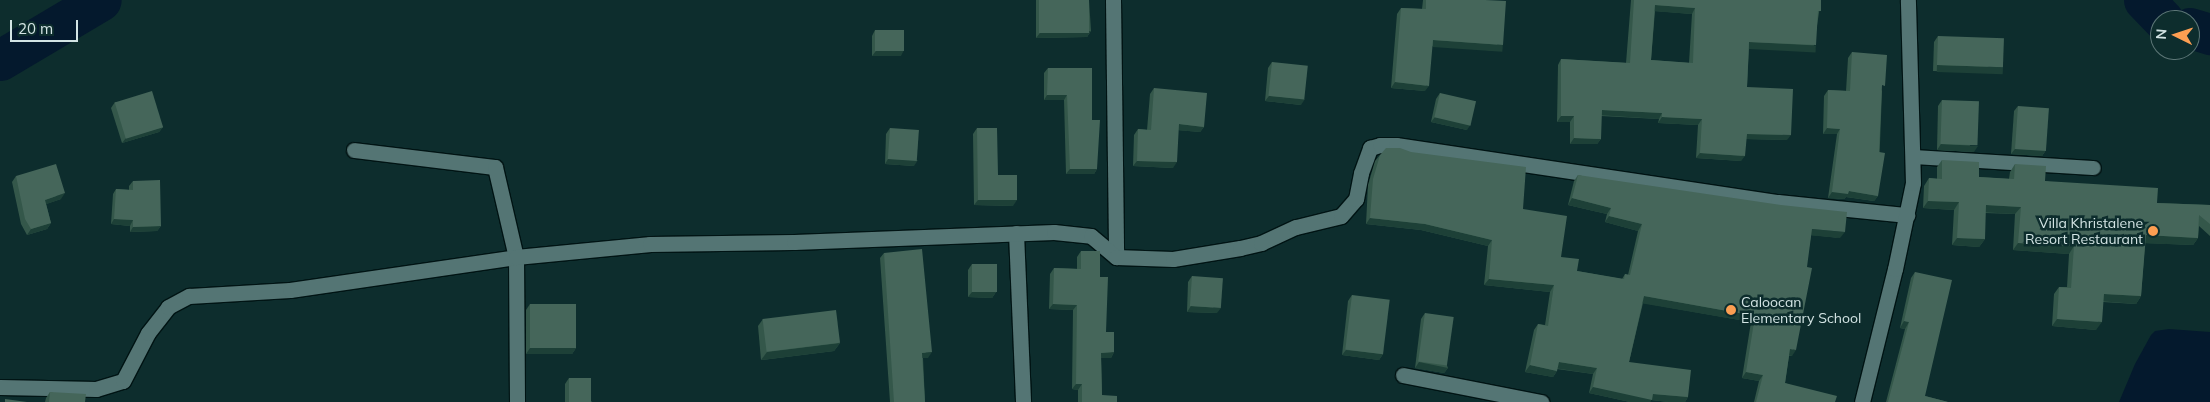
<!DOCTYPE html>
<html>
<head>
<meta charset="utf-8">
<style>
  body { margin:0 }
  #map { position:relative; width:2210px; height:402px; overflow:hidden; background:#0d2d2d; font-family:Mulish,sans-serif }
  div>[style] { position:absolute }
  .water>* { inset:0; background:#04192d }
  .river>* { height:41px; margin:-20.5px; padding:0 20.5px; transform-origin:20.5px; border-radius:20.5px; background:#04192d }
  .roads { filter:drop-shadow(1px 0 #001414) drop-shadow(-1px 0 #001414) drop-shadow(0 1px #001414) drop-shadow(0 -1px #001414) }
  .lane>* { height:14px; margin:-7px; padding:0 7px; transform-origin:7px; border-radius:7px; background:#547574 }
  .street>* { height:15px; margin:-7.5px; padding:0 7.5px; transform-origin:7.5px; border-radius:7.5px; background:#547574 }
  .secondary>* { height:15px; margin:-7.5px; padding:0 7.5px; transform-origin:7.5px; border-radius:7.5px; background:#547574 }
  .wall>* { inset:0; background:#34574a }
  .shaded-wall>* { inset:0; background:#1d4037; transform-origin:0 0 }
  .building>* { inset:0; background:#45665a; transform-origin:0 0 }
  .dots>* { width:14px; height:14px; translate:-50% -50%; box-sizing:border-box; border:2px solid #0d2d2d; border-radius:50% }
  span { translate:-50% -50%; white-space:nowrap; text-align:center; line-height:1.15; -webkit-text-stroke:5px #0d2d2d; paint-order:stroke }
  .poi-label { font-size:14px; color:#d3e4e4 }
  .right { translate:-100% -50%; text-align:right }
  .left { translate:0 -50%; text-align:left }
  .north { position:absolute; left:2150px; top:10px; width:50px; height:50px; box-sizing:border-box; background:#0d2d2d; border:1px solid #5c7676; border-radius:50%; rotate:274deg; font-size:14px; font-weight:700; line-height:20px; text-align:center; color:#d3e4e4 }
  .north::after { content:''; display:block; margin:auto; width:18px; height:22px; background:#fc9e52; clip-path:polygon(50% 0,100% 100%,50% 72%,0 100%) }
  .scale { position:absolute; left:10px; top:20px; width:68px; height:22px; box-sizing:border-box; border:2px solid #d3e4e4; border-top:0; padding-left:6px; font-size:15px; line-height:18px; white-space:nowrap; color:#d3e4e4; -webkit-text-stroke:4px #0d2d2d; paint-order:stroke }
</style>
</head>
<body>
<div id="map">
  <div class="water">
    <i style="clip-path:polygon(2169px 329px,2210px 332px,2210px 402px,2119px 402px,2135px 364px,2151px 335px,2155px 331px)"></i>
  </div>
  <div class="river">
    <i style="left:2144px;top:0;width:28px;rotate:46deg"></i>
    <i style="left:2190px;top:28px;width:21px;rotate:17deg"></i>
    <i style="left:0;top:60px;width:117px;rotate:-30.7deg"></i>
  </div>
  <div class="roads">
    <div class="lane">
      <i style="left:1913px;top:157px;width:181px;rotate:3.5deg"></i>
    </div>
    <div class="street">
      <i style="left:1113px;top:0;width:257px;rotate:89.3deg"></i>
      <i style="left:354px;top:150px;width:142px;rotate:6.9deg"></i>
      <i style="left:495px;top:167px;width:92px;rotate:76.9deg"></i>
      <i style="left:516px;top:257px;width:145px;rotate:89.6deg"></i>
      <i style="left:1016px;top:233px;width:169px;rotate:87.6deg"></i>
      <i style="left:1403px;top:375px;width:141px;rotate:11.1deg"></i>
      <i style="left:0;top:387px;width:96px;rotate:1.2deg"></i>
      <i style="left:96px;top:389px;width:28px;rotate:-17deg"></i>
      <i style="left:123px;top:381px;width:54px;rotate:-62.5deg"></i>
      <i style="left:148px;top:333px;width:33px;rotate:-52deg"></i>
      <i style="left:168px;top:307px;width:24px;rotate:-28deg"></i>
      <i style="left:189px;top:296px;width:101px;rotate:-3.4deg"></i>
      <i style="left:290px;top:290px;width:228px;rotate:-8.3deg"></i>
      <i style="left:516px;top:257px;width:135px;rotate:-5.5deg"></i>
      <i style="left:650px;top:244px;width:144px;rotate:-0.8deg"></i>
      <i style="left:794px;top:242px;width:260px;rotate:-2.2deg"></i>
      <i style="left:1054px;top:232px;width:37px;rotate:6deg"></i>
      <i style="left:1091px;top:236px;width:33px;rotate:40deg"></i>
      <i style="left:1116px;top:257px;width:57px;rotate:2deg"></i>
      <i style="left:1173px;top:259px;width:68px;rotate:-9.3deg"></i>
      <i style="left:1240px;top:248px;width:22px;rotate:-13deg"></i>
      <i style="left:1261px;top:243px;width:38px;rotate:-25deg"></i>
      <i style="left:1296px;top:227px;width:46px;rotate:-13.7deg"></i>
      <i style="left:1341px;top:216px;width:23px;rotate:-49deg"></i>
      <i style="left:1356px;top:199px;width:26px;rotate:-79deg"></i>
      <i style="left:1361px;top:173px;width:27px;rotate:-70deg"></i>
      <i style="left:1370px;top:148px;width:10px;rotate:-17deg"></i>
      <i style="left:1380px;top:145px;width:16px"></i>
      <i style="left:1396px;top:145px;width:386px;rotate:8.5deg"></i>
      <i style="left:1778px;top:202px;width:130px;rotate:5.8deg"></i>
    </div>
    <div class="secondary">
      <i style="left:1862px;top:402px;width:137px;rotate:-76.1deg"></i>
      <i style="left:1895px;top:269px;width:88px;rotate:-78.2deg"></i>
      <i style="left:1913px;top:183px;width:183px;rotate:-91.6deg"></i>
    </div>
  </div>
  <div class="wall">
    <i style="clip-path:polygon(1036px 0,1089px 0,1091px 31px,1087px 37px,1036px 38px)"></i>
    <i style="clip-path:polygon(1423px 0,1485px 0,1499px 51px,1432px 46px,1425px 91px,1391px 88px,1397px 14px,1401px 8px,1422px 9px)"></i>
    <i style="clip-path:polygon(evenodd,1631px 0,1821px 0,1813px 51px,1749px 48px,1747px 87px,1787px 140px,1746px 139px,1741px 161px,1696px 158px,1698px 125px,1658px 123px,1659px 119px,1601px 116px,1601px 139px,1597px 144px,1570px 144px,1570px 122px,1557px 122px,1558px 65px,1561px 59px,1626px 63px,1631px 0,1655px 11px,1692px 14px,1689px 63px,1651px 60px,1655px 11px)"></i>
    <i style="clip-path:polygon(875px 30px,901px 56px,872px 56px,872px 36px)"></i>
    <i style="clip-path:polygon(1938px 36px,1999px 73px,1933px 71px,1934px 42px)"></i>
    <i style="clip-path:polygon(1852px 52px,1882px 91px,1878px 196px,1874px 201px,1846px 197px,1844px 199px,1828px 198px,1837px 134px,1823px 134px,1824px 96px,1828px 90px,1846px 91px,1848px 58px)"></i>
    <i style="clip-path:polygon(1272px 62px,1301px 105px,1265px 101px,1268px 68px)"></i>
    <i style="clip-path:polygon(1048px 68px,1092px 120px,1097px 169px,1094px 174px,1066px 174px,1064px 100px,1044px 100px,1044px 73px)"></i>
    <i style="clip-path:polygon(1154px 88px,1204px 127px,1200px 132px,1178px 130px,1173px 168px,1133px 166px,1134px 135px,1138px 129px,1147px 130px,1150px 94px)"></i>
    <i style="clip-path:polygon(1440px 93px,1467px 130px,1431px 122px,1436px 99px)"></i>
    <i style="clip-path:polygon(1942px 100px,1974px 152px,1937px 150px,1938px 106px)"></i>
    <i style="clip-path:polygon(115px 102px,163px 127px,159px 132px,122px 143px,111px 108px)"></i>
    <i style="clip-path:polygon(2018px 106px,2046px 150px,2042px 156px,2011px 154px,2014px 111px)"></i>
    <i style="clip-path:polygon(890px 128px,914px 166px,885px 164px,886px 134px)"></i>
    <i style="clip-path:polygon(977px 128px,998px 175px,1013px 206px,974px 205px,973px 134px)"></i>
    <i style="clip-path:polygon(1380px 155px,1523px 209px,1561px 257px,1577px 271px,1622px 279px,1625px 274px,1628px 275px,1638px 231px,1605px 222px,1607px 214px,1568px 205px,1574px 181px,1578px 175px,1840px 238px,1811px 235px,1792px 356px,1789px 356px,1785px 383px,1835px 402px,1754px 402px,1759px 381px,1742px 378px,1751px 322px,1643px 303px,1629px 362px,1688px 397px,1685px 402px,1669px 402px,1651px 400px,1650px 402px,1630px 402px,1589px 393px,1593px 374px,1557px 369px,1557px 371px,1553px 377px,1525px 372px,1534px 330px,1538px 324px,1545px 325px,1550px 292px,1484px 285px,1488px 246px,1421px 230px,1366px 224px,1368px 185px,1375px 161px)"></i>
    <i style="clip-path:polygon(1942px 160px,1979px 177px,2009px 179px,2010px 172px,2015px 164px,2045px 181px,2157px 203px,2210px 205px,2210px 236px,2199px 226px,2198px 238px,2193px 245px,2145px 243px,2141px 296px,2136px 304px,2103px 302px,2096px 330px,2052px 326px,2054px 294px,2059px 287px,2067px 287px,2069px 254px,2013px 250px,2015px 214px,1985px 213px,1985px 239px,1979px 247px,1952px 245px,1954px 210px,1923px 208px,1924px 186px,1929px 178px,1937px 179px,1937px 167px)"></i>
    <i style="clip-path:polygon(16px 176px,61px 199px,46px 204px,51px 223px,47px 229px,27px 235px,21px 224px,12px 182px)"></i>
    <i style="clip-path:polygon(133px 181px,161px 226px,157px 231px,130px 232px,130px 226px,111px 224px,113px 194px,116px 189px,129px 190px,129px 186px)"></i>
    <i style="clip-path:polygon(1081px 251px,1100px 277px,1106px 332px,1114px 352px,1111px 358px,1101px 358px,1102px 395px,1117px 402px,1078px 402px,1078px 390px,1072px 389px,1073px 310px,1049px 309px,1050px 274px,1054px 268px,1077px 269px,1077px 257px)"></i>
    <i style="clip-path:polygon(884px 253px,928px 358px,923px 358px,925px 402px,890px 402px,880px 258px)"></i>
    <i style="clip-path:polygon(972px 264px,996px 292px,992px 298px,968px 297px,968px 270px)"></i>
    <i style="clip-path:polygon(1915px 272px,1925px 396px,1948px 402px,1886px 402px,1905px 329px,1900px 328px,1911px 278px)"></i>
    <i style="clip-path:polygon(1192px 276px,1217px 313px,1187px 312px,1188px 282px)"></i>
    <i style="clip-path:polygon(1352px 295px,1383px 354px,1379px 360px,1342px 355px,1348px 301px)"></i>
    <i style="clip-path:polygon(530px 304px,576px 348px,572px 354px,526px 354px,526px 310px)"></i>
    <i style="clip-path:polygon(1425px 313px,1448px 368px,1444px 373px,1415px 368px,1421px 319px)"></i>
    <i style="clip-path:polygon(763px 319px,840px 343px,834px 351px,761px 360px,758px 326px)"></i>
    <i style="clip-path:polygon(569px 378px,592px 402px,565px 402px,565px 384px)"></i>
    <i style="clip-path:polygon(50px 392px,85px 402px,45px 402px,46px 398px)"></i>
  </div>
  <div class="shaded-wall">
    <i style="clip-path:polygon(1655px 5px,1695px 8px,1692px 14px,1651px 11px)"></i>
    <i style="clip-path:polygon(1091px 31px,1087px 37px,1036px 38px,1040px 33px)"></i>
    <i style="left:1433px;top:40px;width:70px;height:7px;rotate:4deg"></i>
    <i style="left:1749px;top:42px;width:67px;height:7px;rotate:3deg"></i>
    <i style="clip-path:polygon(904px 50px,901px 56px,872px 56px,876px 51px)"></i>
    <i style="left:1937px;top:65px;width:66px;height:7px;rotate:2deg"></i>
    <i style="clip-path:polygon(1395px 82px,1429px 86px,1425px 91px,1391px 88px)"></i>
    <i style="clip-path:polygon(1047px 95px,1067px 95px,1064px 100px,1044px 100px)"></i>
    <i style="clip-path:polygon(1269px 96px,1305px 99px,1301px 105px,1265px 101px)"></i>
    <i style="clip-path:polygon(1602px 110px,1662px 113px,1659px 119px,1598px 115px)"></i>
    <i style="clip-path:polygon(1561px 116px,1574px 116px,1570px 122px,1557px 122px)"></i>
    <i style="clip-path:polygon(1435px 117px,1471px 124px,1467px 130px,1431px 122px)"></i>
    <i style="clip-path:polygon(1662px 117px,1702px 119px,1698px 125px,1658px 123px)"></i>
    <i style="clip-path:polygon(1179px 124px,1204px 127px,1200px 132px,1175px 130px)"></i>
    <i style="clip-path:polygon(163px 127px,159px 132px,122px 143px,126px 138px)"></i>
    <i style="clip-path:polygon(1827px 128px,1840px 129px,1837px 134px,1823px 134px)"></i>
    <i style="clip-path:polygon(1747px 134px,1791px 135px,1787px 140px,1743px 139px)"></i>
    <i style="clip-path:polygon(1574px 138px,1601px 139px,1597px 144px,1570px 144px)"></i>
    <i style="clip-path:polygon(1941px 144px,1978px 146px,1974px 152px,1937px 150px)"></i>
    <i style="clip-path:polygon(2015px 149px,2046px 150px,2042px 156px,2011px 154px)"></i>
    <i style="clip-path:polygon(1700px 153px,1745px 156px,1741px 161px,1696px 158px)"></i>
    <i style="clip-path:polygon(888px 159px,918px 160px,914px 166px,885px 164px)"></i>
    <i style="clip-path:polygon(1137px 161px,1177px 162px,1173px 168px,1133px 166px)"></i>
    <i style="clip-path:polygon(1070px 169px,1097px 169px,1094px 174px,1066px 174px)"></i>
    <i style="clip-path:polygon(1849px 191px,1878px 196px,1874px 201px,1846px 197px,1844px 199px,1828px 198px,1832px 192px)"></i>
    <i style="clip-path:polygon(65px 193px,61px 199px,41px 206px,45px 200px)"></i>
    <i style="clip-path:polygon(1572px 198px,1611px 208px,1607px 214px,1568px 205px)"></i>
    <i style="clip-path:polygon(978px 200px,1017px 200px,1013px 206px,974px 205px)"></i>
    <i style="clip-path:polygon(1928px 201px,1959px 202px,1954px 210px,1923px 208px)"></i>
    <i style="clip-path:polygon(1986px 205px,2021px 207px,2015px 214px,1980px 212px)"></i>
    <i style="clip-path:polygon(1609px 216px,1642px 224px,1638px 231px,1605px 222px)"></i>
    <i style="clip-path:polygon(1370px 218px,1425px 224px,1492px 240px,1488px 246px,1421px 230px,1366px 224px)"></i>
    <i style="clip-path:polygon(114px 219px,133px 220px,130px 226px,111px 224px)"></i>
    <i style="clip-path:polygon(51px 223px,47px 229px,27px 235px,31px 229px)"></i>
    <i style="clip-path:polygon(161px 226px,157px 231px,130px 232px,133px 227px)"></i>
    <i style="clip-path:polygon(1812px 229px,1845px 232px,1840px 238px,1807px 235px)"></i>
    <i style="clip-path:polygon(2146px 235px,2198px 238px,2193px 245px,2140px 243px)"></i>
    <i style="clip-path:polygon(1957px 238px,1985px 239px,1979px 247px,1952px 245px)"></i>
    <i style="clip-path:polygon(2018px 243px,2074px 246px,2069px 254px,2013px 250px)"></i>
    <i style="clip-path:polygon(1489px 279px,1554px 285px,1550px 292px,1484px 285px)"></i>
    <i style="clip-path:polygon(972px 292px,996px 292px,992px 298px,968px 297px)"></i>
    <i style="clip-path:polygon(2104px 294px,2141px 296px,2136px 304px,2099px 301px)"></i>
    <i style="clip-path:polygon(1644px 296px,1755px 316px,1751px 322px,1640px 303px)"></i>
    <i style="clip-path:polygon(1053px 304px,1077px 305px,1073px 310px,1049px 309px)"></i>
    <i style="clip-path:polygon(1191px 306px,1221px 308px,1217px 313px,1187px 312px)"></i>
    <i style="clip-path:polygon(2057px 319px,2102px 322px,2096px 330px,2052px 326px)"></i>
    <i style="clip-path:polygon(1904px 321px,1909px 322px,1905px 329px,1900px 328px)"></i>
    <i style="clip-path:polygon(840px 343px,834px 351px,761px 360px,767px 352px)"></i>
    <i style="clip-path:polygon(530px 348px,576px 348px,572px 354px,526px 354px)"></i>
    <i style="clip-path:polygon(1790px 349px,1796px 350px,1792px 356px,1786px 355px)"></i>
    <i style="clip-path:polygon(1346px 350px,1383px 354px,1379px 360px,1342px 355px)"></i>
    <i style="clip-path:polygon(932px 352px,928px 358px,918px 358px,922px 353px)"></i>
    <i style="clip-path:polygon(1114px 352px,1111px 358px,1097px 358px,1101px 353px)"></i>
    <i style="clip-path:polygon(1419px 362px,1448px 368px,1444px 373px,1415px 368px)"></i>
    <i style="clip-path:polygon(1559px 362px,1597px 368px,1593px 374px,1554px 368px)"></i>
    <i style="clip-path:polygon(1530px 365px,1557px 371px,1553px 377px,1525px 372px)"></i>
    <i style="clip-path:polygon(1746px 372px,1763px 375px,1759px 381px,1742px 378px)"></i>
    <i style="clip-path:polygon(1076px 384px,1082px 384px,1078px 390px,1072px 389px)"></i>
    <i style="clip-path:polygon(1593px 387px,1653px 394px,1688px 397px,1685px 402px,1669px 402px,1651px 400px,1650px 402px,1630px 402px,1589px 393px)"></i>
  </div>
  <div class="building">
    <i style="left:1039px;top:0;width:50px;height:33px"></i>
    <i style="clip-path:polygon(1426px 0,1485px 0,1506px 1px,1503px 45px,1433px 40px,1429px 86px,1395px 82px,1401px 8px,1426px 9px)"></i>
    <i style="clip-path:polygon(evenodd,1634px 0,1821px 0,1821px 11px,1818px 11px,1816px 45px,1749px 42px,1747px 87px,1793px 89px,1791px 135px,1747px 134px,1745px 156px,1700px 153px,1702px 119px,1662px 117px,1662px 113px,1602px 110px,1601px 139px,1574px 138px,1574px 116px,1561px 116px,1561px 59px,1630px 63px,1634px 0,1655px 5px,1695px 8px,1693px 63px,1651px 60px,1655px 5px)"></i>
    <i style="left:875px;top:30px;width:29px;height:21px"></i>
    <i style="left:1938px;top:36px;width:66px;height:29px;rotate:2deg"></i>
    <i style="clip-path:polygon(1852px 52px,1887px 55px,1885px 86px,1882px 85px,1879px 152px,1885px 153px,1878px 196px,1849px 191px,1848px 194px,1832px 192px,1840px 129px,1827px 128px,1828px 90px,1850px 91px)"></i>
    <i style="left:1272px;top:62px;width:36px;height:34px;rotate:6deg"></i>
    <i style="clip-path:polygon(1048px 68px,1092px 68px,1092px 120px,1100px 120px,1097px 169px,1070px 169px,1067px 95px,1047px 95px)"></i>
    <i style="clip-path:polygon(1154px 88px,1207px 93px,1204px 127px,1179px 124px,1177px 162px,1137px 161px,1138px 129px,1151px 130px)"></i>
    <i style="left:152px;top:91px;width:38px;height:39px;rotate:73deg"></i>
    <i style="left:1440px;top:93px;width:37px;height:25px;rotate:13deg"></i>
    <i style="left:1942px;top:100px;width:37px;height:44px;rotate:2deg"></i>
    <i style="left:2018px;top:106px;width:31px;height:43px;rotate:4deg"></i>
    <i style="left:890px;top:128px;width:29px;height:31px;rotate:4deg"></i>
    <i style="clip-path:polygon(977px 128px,997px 128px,998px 175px,1017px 175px,1017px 200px,978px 200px)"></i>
    <i style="clip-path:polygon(1386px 148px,1400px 148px,1411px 152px,1526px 167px,1523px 209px,1567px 216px,1561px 257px,1579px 259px,1577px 271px,1624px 279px,1625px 274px,1630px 275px,1642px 224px,1609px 216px,1611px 208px,1572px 198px,1578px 175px,1781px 205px,1847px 212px,1845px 232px,1812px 229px,1807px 267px,1812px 268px,1796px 350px,1790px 349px,1785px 383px,1837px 396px,1835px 402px,1756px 402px,1763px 375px,1746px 372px,1755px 316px,1644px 296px,1629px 362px,1691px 370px,1688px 397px,1653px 394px,1652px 400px,1593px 387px,1597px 368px,1559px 362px,1557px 371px,1530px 365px,1538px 324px,1548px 326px,1554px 285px,1489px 279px,1492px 240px,1425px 224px,1370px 218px,1373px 179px,1380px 155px)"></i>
    <i style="clip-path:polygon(1942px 160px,1979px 162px,1979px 177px,2014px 179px,2015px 164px,2046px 166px,2045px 181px,2158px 188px,2157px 203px,2210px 205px,2210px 224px,2199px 215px,2198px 238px,2146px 235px,2141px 296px,2104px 294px,2102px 322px,2057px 319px,2059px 287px,2071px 288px,2074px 246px,2018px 243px,2021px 207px,1986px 205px,1985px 239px,1957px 238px,1959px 202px,1928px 201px,1929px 178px,1942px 179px)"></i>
    <i style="clip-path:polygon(56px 164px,65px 193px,45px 200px,51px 223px,31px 229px,25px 219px,16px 176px)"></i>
    <i style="clip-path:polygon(160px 180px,161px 226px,133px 227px,133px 220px,114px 219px,116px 189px,133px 190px,133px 181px)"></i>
    <i style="clip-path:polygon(922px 249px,932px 352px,922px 353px,925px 402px,894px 402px,884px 253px)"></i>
    <i style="clip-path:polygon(1081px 251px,1100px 251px,1100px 277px,1108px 277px,1106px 332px,1114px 332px,1114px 352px,1101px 353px,1102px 395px,1117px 396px,1117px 402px,1082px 402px,1082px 384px,1076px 384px,1077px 305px,1053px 304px,1054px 268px,1081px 269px)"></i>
    <i style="left:972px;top:264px;width:25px;height:28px"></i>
    <i style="clip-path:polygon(1915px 272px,1952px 280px,1925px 396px,1948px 402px,1888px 402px,1909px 322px,1904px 321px)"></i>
    <i style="left:1192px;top:276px;width:31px;height:30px;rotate:4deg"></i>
    <i style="left:1352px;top:295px;width:38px;height:55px;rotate:7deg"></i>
    <i style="left:530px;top:304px;width:46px;height:44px"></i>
    <i style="left:836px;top:310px;width:33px;height:74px;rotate:83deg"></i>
    <i style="left:1425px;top:313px;width:29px;height:49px;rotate:8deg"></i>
    <i style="left:569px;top:378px;width:22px;height:24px"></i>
    <i style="clip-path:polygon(50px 392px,86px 394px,85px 402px,49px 402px)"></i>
    <i style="clip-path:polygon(5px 399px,27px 402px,5px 402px)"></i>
  </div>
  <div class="dots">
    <i style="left:2153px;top:231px;background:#fc9e52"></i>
    <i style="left:1731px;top:310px;background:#fc9e52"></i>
  </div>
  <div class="poi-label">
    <span class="right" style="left:2143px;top:231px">Villa Khristalene<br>Resort Restaurant</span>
    <span class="left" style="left:1741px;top:310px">Caloocan<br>Elementary School</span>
  </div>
  <div class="north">N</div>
  <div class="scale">20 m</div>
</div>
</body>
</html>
